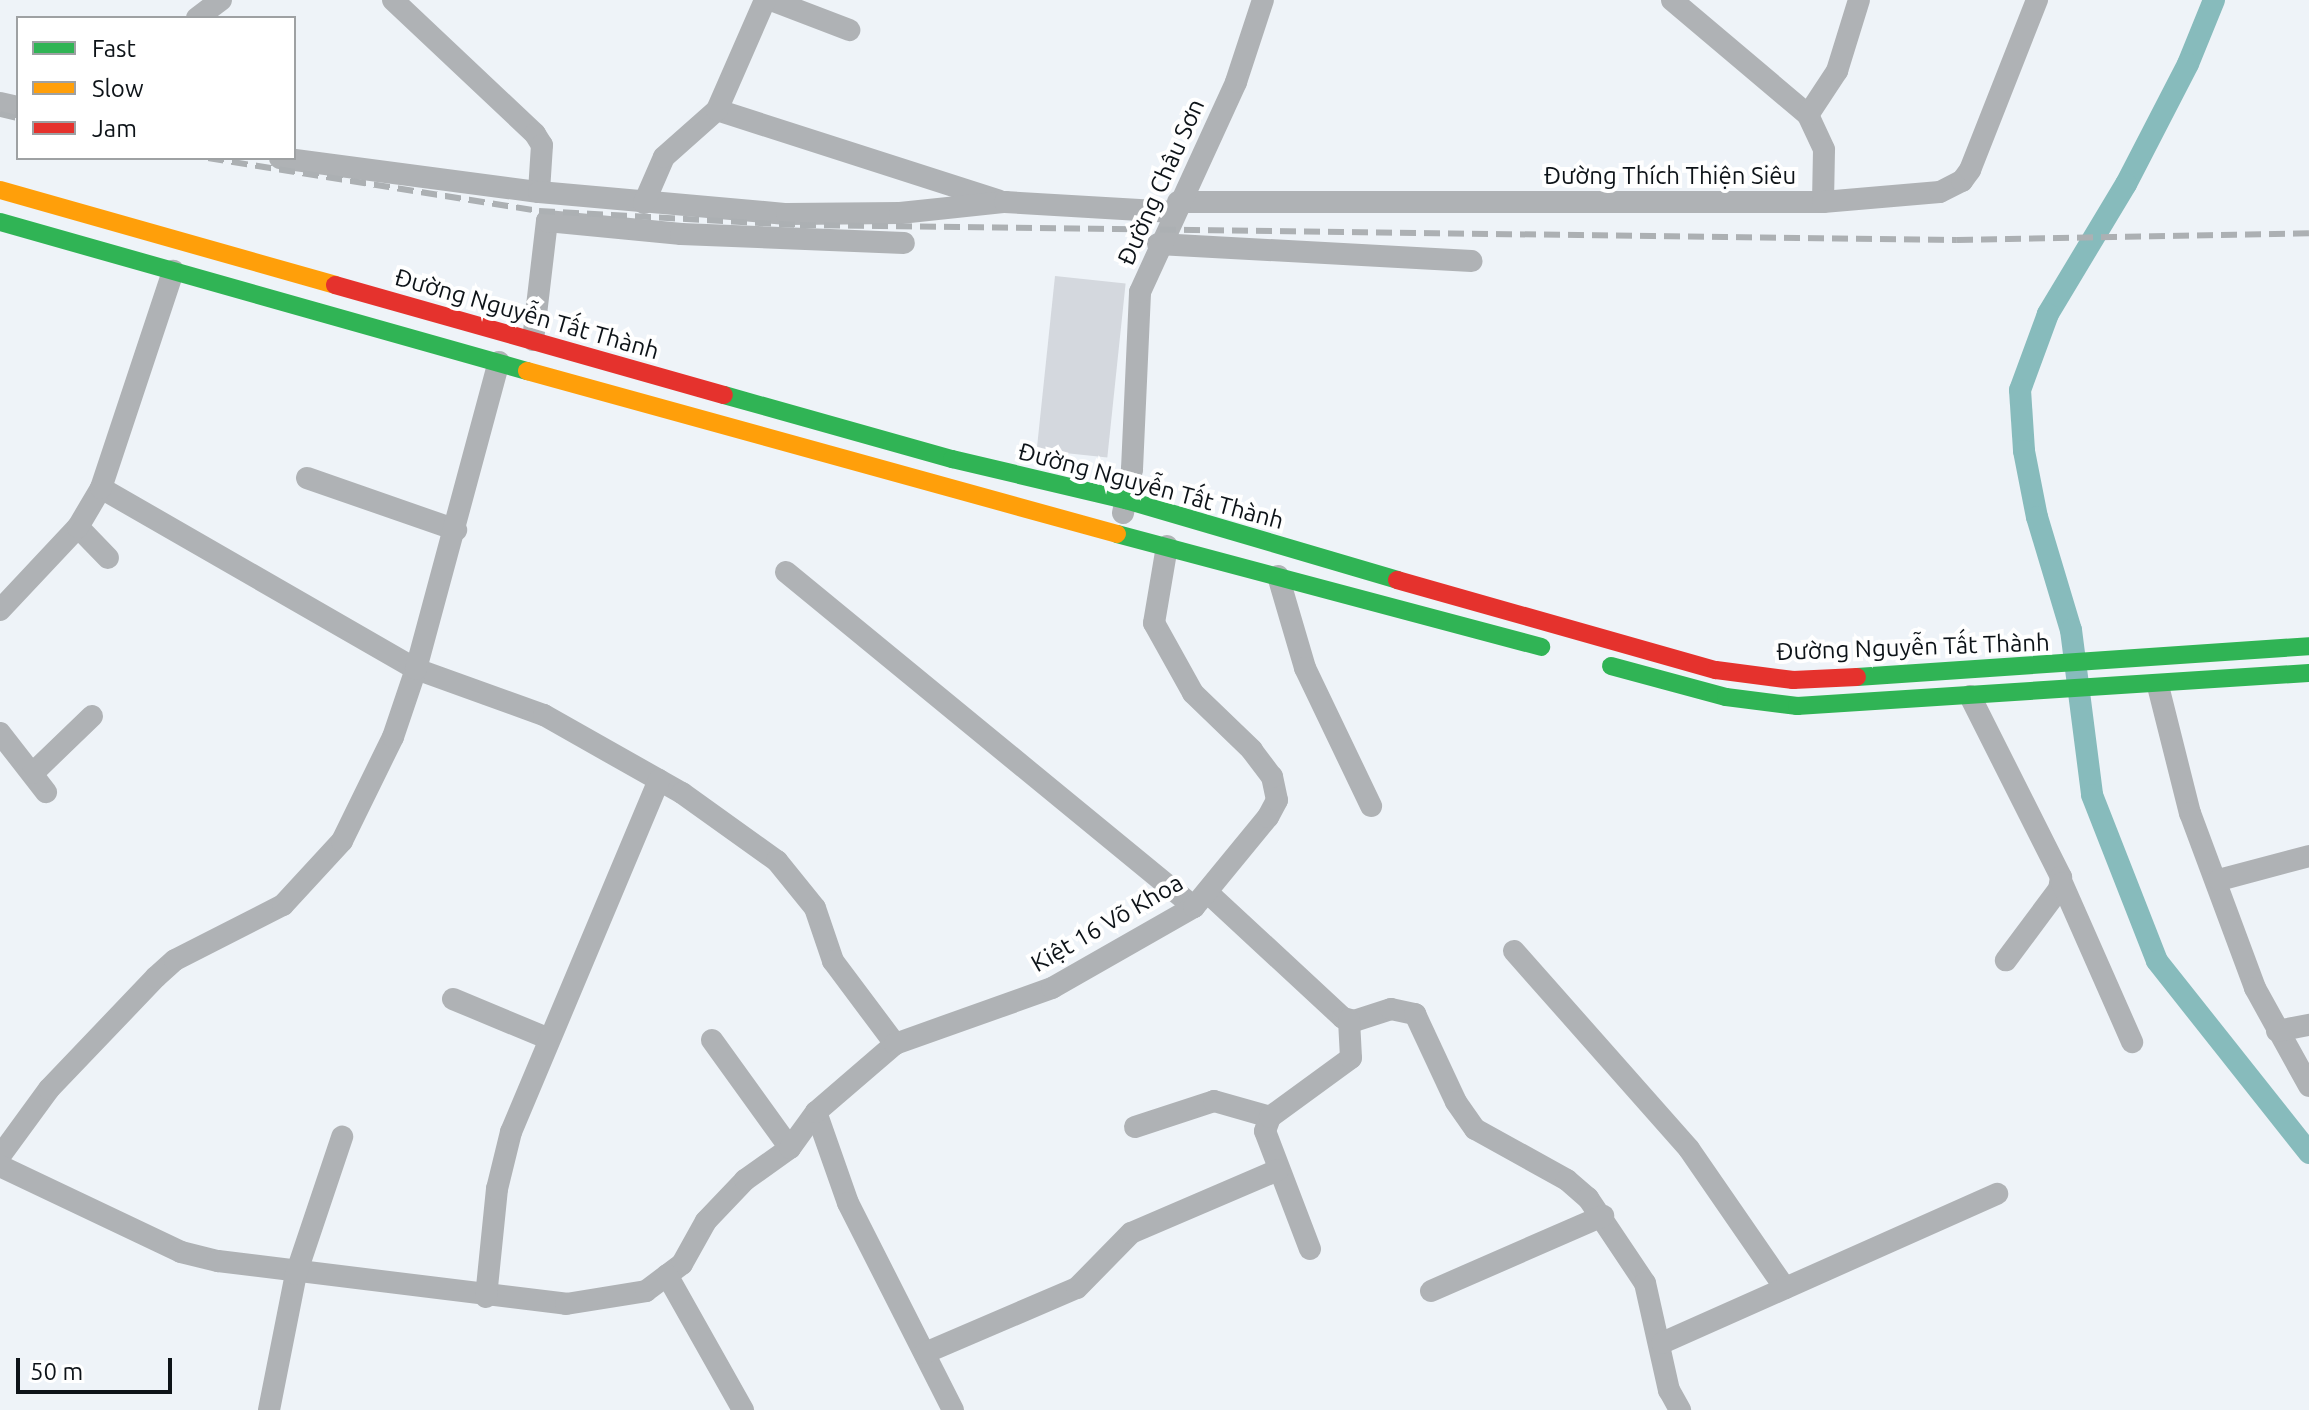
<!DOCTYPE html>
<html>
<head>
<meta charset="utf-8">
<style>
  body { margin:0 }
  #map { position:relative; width:2309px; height:1410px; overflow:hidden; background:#eef3f8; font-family:Ubuntu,sans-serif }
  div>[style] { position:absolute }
  .canal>* { height:22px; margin:-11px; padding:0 11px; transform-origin:11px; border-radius:11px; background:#87bbbc }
  .building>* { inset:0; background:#d4d8de; transform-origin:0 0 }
  .street>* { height:22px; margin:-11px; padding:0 11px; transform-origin:11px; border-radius:11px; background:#afb2b5 }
  .fast>* { height:18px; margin:-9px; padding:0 9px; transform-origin:9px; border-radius:9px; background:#30b455 }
  .slow>* { height:18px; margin:-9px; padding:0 9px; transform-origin:9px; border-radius:9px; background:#ff9f0a }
  .jam>* { height:18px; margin:-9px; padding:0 9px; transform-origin:9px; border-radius:9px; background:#e5322d }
  .rail>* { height:6px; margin-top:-3px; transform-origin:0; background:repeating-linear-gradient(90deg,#acb0b3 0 16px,transparent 0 24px) }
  span { translate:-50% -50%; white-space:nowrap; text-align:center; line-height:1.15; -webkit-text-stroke:8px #fff; paint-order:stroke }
  .street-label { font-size:24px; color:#0d1318 }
  .legend { position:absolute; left:16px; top:16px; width:280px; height:144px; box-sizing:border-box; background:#fff; border:2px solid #9ea1a3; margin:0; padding:10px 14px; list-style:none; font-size:24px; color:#0d1318 }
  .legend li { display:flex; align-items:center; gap:16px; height:40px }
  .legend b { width:40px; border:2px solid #9ea1a3 }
  .scale { position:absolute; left:16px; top:1358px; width:156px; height:36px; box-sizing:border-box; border:4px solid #0d1318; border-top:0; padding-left:10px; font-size:24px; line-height:28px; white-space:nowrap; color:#0d1318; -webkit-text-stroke:6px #fff; paint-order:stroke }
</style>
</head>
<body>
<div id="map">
  <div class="canal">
    <i style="left:2214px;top:0;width:69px;rotate:112.1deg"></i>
    <i style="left:2188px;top:64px;width:135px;rotate:117.3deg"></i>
    <i style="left:2126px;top:184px;width:152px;rotate:121deg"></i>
    <i style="left:2048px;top:314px;width:81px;rotate:110.2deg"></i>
    <i style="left:2020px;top:390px;width:61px;rotate:86.2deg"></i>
    <i style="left:2024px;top:451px;width:67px;rotate:78.9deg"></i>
    <i style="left:2037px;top:517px;width:118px;rotate:73.3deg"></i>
    <i style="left:2071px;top:630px;width:166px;rotate:82.7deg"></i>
    <i style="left:2092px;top:795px;width:178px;rotate:68.6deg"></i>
    <i style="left:2157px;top:961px;width:245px;rotate:51.6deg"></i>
  </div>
  <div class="building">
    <i style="left:1055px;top:276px;width:71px;height:175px;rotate:6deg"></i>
  </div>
  <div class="street">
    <i style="left:393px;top:0;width:195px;rotate:43.3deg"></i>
    <i style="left:535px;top:134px;width:13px;rotate:58deg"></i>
    <i style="left:542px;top:145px;width:47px;rotate:93.7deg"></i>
    <i style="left:771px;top:0;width:84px;rotate:21deg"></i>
    <i style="left:1672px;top:0;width:178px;rotate:40.2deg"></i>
    <i style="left:1808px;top:115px;width:38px;rotate:65deg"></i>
    <i style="left:1824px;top:150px;width:52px;rotate:91.1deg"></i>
    <i style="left:197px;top:18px;width:30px;rotate:-37deg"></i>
    <i style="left:0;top:103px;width:18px;rotate:13deg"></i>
    <i style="left:717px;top:110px;width:295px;rotate:17.8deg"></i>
    <i style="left:1808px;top:115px;width:53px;rotate:-56.6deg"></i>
    <i style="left:1837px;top:71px;width:74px;rotate:-72.8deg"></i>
    <i style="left:280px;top:158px;width:261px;rotate:7.5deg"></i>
    <i style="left:539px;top:192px;width:249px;rotate:5.1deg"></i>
    <i style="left:787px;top:214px;width:113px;rotate:-0.5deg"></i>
    <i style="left:900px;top:213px;width:106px;rotate:-6deg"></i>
    <i style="left:1005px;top:202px;width:169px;rotate:3.4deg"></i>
    <i style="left:1178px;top:202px;width:645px"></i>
    <i style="left:1823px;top:202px;width:117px;rotate:-4.9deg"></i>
    <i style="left:1940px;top:192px;width:25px;rotate:-27deg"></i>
    <i style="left:1962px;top:181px;width:14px;rotate:-54deg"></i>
    <i style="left:1970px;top:170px;width:183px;rotate:-68.5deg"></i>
    <i style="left:644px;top:203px;width:50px;rotate:-66.5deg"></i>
    <i style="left:664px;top:157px;width:71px;rotate:-41.6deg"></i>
    <i style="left:717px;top:110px;width:120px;rotate:-66.4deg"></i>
    <i style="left:1158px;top:244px;width:314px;rotate:3.1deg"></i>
    <i style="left:533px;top:340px;width:120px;rotate:-83.3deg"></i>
    <i style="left:547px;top:221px;width:135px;rotate:5.5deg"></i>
    <i style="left:681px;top:234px;width:223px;rotate:2.3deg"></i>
    <i style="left:307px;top:478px;width:158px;rotate:19.2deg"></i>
    <i style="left:101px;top:488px;width:363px;rotate:29.9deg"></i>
    <i style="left:416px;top:669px;width:136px;rotate:19.8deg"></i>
    <i style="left:544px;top:715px;width:159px;rotate:29.5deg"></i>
    <i style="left:682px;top:793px;width:117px;rotate:35.6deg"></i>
    <i style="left:777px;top:861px;width:60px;rotate:51deg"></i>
    <i style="left:815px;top:908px;width:56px;rotate:71.2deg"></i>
    <i style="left:833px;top:961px;width:104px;rotate:53.2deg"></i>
    <i style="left:1123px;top:513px;width:45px;rotate:-78.4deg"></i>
    <i style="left:1132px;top:469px;width:177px;rotate:-87.4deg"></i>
    <i style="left:1140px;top:292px;width:231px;rotate:-65.4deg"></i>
    <i style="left:1236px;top:82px;width:86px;rotate:-71.8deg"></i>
    <i style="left:78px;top:527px;width:43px;rotate:45.9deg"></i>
    <i style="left:786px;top:572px;width:528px;rotate:39.39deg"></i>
    <i style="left:1278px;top:576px;width:96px;rotate:73.6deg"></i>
    <i style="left:1305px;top:668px;width:153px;rotate:64.4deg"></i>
    <i style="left:0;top:610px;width:114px;rotate:-46.8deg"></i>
    <i style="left:78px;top:527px;width:45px;rotate:-59.5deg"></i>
    <i style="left:101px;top:488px;width:229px;rotate:-71.6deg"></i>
    <i style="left:2158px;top:686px;width:131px;rotate:75.9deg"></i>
    <i style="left:2190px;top:813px;width:187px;rotate:69.6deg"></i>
    <i style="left:2255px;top:988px;width:112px;rotate:61.1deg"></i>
    <i style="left:1970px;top:696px;width:203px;rotate:63.3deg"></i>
    <i style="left:2061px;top:877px;width:12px;rotate:99deg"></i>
    <i style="left:2059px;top:889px;width:89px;rotate:126.7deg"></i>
    <i style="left:0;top:733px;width:75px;rotate:52.1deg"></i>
    <i style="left:33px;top:773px;width:82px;rotate:-44deg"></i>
    <i style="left:2219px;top:880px;width:93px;rotate:-14.9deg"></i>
    <i style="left:2062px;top:883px;width:174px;rotate:66.2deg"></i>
    <i style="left:1207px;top:892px;width:185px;rotate:42.8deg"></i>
    <i style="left:1343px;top:1018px;width:11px;rotate:15deg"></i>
    <i style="left:1354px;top:1021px;width:39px;rotate:-18deg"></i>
    <i style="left:1391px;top:1009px;width:25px;rotate:12deg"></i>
    <i style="left:1415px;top:1014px;width:97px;rotate:65deg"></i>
    <i style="left:1456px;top:1102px;width:33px;rotate:55deg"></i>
    <i style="left:1475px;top:1129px;width:105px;rotate:29deg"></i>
    <i style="left:1567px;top:1180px;width:28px;rotate:41deg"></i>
    <i style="left:1588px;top:1198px;width:102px;rotate:56.2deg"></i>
    <i style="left:1645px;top:1283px;width:110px;rotate:77.4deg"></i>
    <i style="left:1669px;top:1390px;width:23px;rotate:61deg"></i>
    <i style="left:1514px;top:951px;width:264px;rotate:48.5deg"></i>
    <i style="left:1689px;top:1149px;width:169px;rotate:55.4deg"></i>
    <i style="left:453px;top:999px;width:104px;rotate:22.6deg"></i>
    <i style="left:2277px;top:1031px;width:33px;rotate:-11deg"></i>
    <i style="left:712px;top:1040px;width:133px;rotate:54.2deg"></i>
    <i style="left:816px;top:1112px;width:96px;rotate:70.6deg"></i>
    <i style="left:848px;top:1203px;width:232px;rotate:63.1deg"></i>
    <i style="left:1135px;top:1127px;width:83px;rotate:-18.2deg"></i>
    <i style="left:1214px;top:1101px;width:58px;rotate:15.9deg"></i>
    <i style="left:0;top:1156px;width:83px;rotate:-53.8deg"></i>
    <i style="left:49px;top:1089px;width:155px;rotate:-46.3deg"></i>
    <i style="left:156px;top:977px;width:25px;rotate:-42deg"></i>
    <i style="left:175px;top:960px;width:121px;rotate:-27deg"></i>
    <i style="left:283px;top:905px;width:87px;rotate:-47.3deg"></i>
    <i style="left:342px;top:841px;width:116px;rotate:-63.9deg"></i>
    <i style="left:393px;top:737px;width:72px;rotate:-71.3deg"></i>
    <i style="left:416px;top:669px;width:318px;rotate:-74.9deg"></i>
    <i style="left:0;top:1166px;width:200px;rotate:25.4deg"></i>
    <i style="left:181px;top:1252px;width:38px;rotate:14deg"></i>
    <i style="left:218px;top:1261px;width:351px;rotate:7deg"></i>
    <i style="left:566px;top:1304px;width:81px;rotate:-9.2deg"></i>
    <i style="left:646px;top:1291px;width:45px;rotate:-36.9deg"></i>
    <i style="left:682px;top:1264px;width:49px;rotate:-60.8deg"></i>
    <i style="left:706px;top:1221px;width:57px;rotate:-46.4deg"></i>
    <i style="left:745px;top:1180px;width:55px;rotate:-35.4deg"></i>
    <i style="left:790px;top:1148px;width:44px;rotate:-54.2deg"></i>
    <i style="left:816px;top:1112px;width:104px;rotate:-40.7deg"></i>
    <i style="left:895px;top:1044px;width:167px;rotate:-19.6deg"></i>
    <i style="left:1052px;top:988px;width:163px;rotate:-29.7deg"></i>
    <i style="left:1194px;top:907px;width:117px;rotate:-50.6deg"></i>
    <i style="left:1268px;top:817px;width:19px;rotate:-62deg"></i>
    <i style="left:1277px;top:800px;width:24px;rotate:-102deg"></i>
    <i style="left:1272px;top:777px;width:34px;rotate:-127deg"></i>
    <i style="left:1252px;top:750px;width:82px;rotate:-136deg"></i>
    <i style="left:1193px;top:693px;width:80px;rotate:-119.1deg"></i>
    <i style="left:1154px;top:623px;width:78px;rotate:-80.4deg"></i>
    <i style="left:1310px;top:1249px;width:126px;rotate:-110.9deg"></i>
    <i style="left:1265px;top:1131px;width:15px;rotate:-70deg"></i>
    <i style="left:1270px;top:1117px;width:100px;rotate:-36.1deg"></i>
    <i style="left:1351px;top:1058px;width:38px;rotate:-93deg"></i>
    <i style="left:667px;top:1275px;width:155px;rotate:60.6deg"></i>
    <i style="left:1431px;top:1291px;width:188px;rotate:-23.6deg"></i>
    <i style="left:486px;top:1297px;width:109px;rotate:-84.2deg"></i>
    <i style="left:497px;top:1189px;width:59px;rotate:-76.2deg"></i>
    <i style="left:511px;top:1132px;width:382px;rotate:-67.2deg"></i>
    <i style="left:1662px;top:1343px;width:367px;rotate:-24deg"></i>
    <i style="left:925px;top:1353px;width:165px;rotate:-23.2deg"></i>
    <i style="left:1077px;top:1288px;width:77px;rotate:-45.5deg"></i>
    <i style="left:1131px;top:1233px;width:160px;rotate:-23.2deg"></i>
    <i style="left:269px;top:1410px;width:139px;rotate:-78.8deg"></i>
    <i style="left:296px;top:1274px;width:145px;rotate:-71.4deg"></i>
  </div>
  <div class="fast">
    <i style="left:0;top:222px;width:548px;rotate:15.79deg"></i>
    <i style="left:724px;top:395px;width:237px;rotate:15.7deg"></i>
    <i style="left:952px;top:459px;width:179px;rotate:13.3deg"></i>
    <i style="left:1126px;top:500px;width:283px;rotate:16.4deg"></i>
    <i style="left:1117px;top:534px;width:439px;rotate:14.9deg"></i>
    <i style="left:1611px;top:666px;width:119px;rotate:15.1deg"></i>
    <i style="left:1726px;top:697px;width:72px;rotate:7.2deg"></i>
    <i style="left:1797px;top:706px;width:513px;rotate:-3.69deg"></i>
    <i style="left:1857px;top:677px;width:453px;rotate:-3.9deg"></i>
  </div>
  <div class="slow">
    <i style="left:0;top:190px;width:348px;rotate:15.8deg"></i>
    <i style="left:527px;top:371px;width:612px;rotate:15.44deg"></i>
  </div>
  <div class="jam">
    <i style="left:335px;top:285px;width:404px;rotate:15.8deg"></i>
    <i style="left:1397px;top:580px;width:331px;rotate:15.8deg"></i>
    <i style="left:1716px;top:670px;width:78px;rotate:7.4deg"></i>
    <i style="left:1793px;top:680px;width:64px;rotate:-2.7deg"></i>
  </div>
  <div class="rail">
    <i style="left:0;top:114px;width:18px;rotate:13deg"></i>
    <i style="left:208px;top:158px;width:335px;rotate:9.1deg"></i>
    <i style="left:539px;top:211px;width:261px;rotate:3.1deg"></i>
    <i style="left:800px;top:225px;width:1157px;rotate:0.74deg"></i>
    <i style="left:1957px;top:240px;width:352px;rotate:-1.1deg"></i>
  </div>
  <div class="street-label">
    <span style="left:1670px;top:176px">Đường Thích Thiện Siêu</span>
    <span style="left:1161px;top:182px;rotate:-66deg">Đường Châu Sơn</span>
    <span style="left:527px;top:314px;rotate:16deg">Đường Nguyễn Tất Thành</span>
    <span style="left:1151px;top:486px;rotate:15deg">Đường Nguyễn Tất Thành</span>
    <span style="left:1913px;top:647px;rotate:-2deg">Đường Nguyễn Tất Thành</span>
    <span style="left:1107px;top:923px;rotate:-30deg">Kiệt 16 Võ Khoa</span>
  </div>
  <ul class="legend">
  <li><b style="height:10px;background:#30b455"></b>Fast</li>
  <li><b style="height:10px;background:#ff9f0a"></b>Slow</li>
  <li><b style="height:10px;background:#e5322d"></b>Jam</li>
  </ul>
  <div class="scale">50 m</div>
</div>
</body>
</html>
